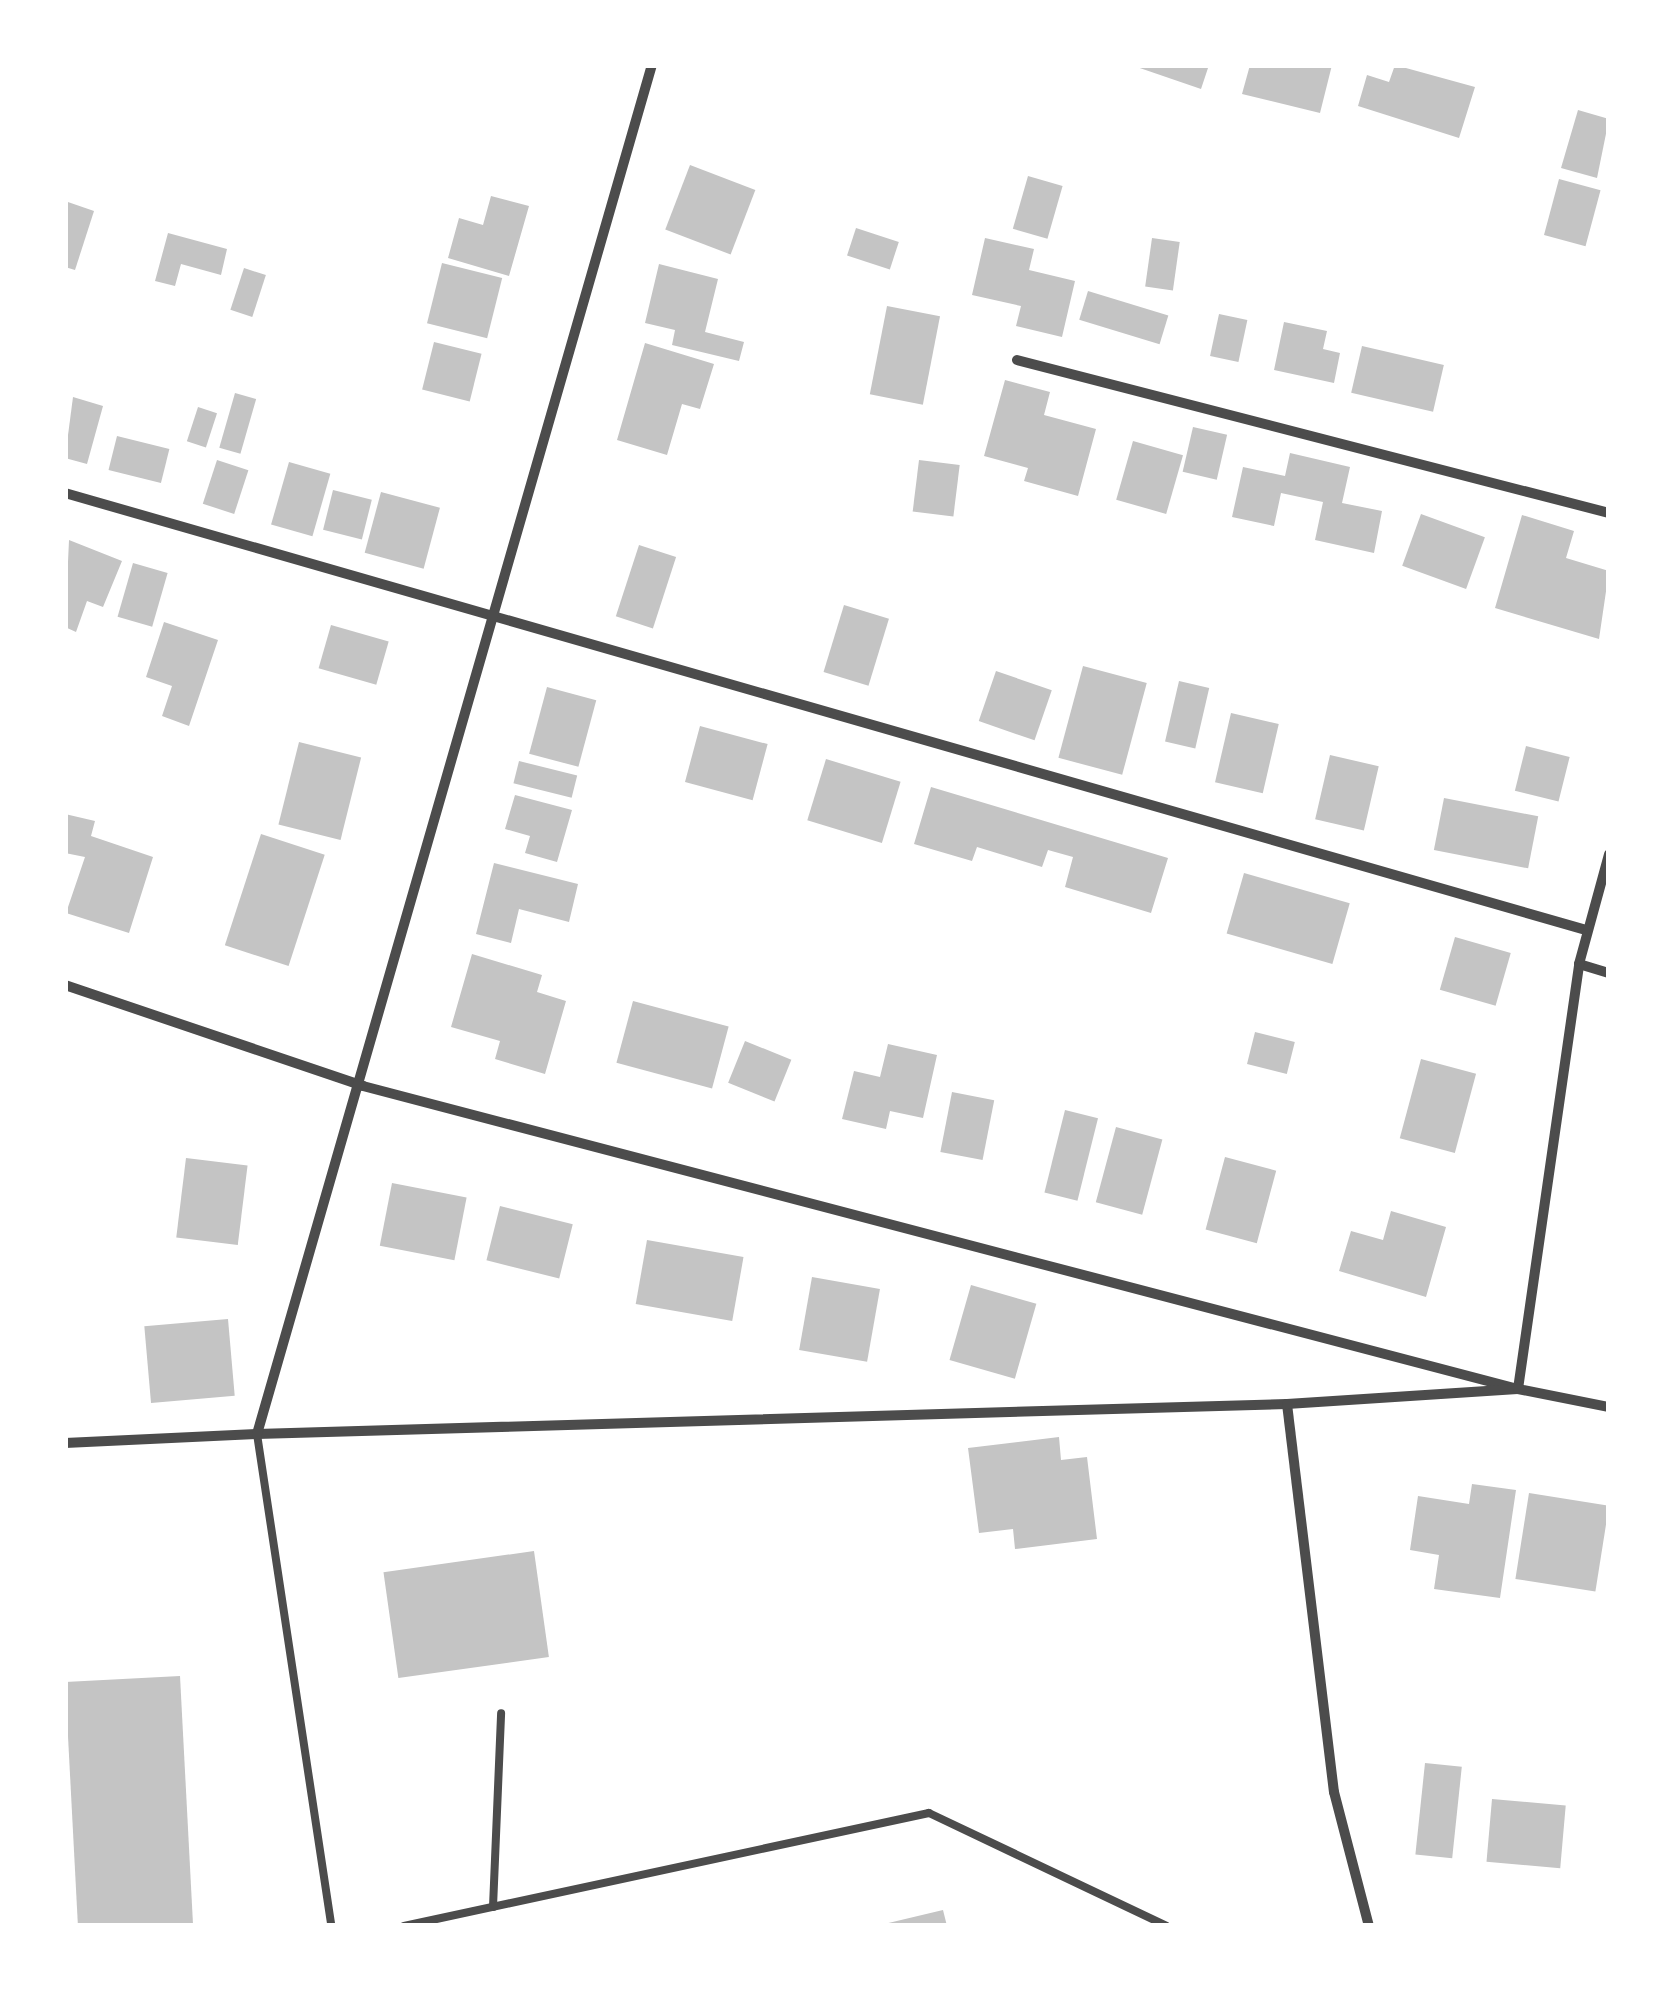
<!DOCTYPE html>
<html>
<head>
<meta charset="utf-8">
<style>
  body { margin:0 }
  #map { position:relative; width:1674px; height:1991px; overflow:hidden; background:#fff; font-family:"PT Sans",sans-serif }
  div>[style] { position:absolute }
  .building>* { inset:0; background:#c4c4c4; transform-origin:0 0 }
  .service>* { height:8px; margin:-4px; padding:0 4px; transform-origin:4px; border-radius:4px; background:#4c4c4c }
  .minor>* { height:10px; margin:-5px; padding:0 5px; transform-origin:5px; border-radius:5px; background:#4c4c4c }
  span { translate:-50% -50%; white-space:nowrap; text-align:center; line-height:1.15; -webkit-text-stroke:9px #fff; paint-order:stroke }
  .frame { position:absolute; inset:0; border:68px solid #fff; pointer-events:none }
</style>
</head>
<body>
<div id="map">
  <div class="building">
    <i style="clip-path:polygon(1131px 65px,1209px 65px,1201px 89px)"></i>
    <i style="clip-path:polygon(1250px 65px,1332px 65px,1320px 113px,1242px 94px)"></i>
    <i style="clip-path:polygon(1395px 65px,1475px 87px,1459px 138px,1358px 106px,1367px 75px,1389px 82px)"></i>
    <i style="clip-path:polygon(1578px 110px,1609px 119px,1597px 178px,1561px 168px)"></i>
    <i style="left:690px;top:165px;width:70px;height:69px;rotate:21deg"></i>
    <i style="left:1028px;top:176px;width:36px;height:55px;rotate:16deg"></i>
    <i style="left:1559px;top:179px;width:43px;height:58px;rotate:15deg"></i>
    <i style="clip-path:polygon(491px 196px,529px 206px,509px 276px,448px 258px,459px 218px,483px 225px)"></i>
    <i style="clip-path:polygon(65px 201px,94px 211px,75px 270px,65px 267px)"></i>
    <i style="left:856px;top:228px;width:45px;height:29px;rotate:18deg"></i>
    <i style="clip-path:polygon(168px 233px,227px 249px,221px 275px,181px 264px,175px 286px,155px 281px)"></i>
    <i style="clip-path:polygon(985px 238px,1034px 249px,1029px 270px,1075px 281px,1062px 337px,1016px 326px,1021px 306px,972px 295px)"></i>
    <i style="left:1152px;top:238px;width:28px;height:49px;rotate:8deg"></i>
    <i style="left:442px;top:263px;width:62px;height:62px;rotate:14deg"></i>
    <i style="clip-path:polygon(659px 264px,718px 279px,705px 332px,744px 342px,739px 361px,672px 345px,675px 330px,645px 323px)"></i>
    <i style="left:244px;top:268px;width:23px;height:44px;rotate:18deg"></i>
    <i style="left:1088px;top:291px;width:84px;height:30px;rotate:17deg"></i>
    <i style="left:887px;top:306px;width:54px;height:90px;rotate:11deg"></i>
    <i style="left:1219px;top:314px;width:29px;height:43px;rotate:12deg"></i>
    <i style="clip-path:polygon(1284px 322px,1327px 331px,1323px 349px,1340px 353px,1334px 383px,1274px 370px)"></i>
    <i style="left:434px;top:342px;width:49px;height:49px;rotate:14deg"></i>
    <i style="clip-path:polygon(645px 343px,714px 364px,700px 409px,682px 404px,667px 455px,617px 440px)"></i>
    <i style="left:1362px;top:346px;width:84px;height:48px;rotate:13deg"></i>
    <i style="clip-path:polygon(1005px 380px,1050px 392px,1044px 415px,1096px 429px,1078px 496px,1024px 481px,1028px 468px,984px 456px)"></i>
    <i style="left:235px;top:393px;width:22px;height:57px;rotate:16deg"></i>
    <i style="clip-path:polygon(73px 397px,103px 406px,87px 464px,65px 458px)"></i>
    <i style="left:198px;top:407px;width:20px;height:36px;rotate:18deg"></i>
    <i style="left:1193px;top:427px;width:35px;height:46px;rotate:13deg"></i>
    <i style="left:117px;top:436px;width:54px;height:35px;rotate:14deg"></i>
    <i style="left:1133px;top:441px;width:52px;height:61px;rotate:16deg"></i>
    <i style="clip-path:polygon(1290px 453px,1350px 467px,1342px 503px,1382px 511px,1374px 553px,1315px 540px,1323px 502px,1281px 493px,1274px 526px,1232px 517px,1243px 467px,1285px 476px)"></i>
    <i style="left:217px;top:460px;width:33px;height:46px;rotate:18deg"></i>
    <i style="left:919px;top:460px;width:41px;height:52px;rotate:7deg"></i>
    <i style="left:289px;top:462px;width:43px;height:65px;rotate:16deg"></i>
    <i style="left:333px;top:490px;width:40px;height:41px;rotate:14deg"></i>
    <i style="left:381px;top:492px;width:61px;height:63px;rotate:15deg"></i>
    <i style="left:1421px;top:514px;width:68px;height:55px;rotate:20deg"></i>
    <i style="clip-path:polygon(1522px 515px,1574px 531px,1566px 558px,1609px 571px,1599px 639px,1495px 608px)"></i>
    <i style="clip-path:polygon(69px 540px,122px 561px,103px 607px,87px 601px,76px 632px,65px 627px)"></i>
    <i style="left:639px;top:545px;width:39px;height:75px;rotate:18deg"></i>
    <i style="left:133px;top:563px;width:36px;height:56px;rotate:16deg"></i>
    <i style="left:844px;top:605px;width:47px;height:70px;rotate:17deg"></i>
    <i style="clip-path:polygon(164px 622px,218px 640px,189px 726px,162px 716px,172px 686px,146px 677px)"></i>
    <i style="left:331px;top:625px;width:60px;height:45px;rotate:16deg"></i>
    <i style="left:1083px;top:666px;width:66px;height:95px;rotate:15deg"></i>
    <i style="left:996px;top:671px;width:59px;height:53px;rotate:19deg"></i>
    <i style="left:1179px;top:681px;width:31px;height:62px;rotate:13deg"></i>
    <i style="left:547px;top:687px;width:51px;height:69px;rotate:15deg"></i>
    <i style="left:1231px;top:713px;width:49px;height:71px;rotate:13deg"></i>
    <i style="left:700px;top:726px;width:70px;height:58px;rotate:15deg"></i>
    <i style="left:299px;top:742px;width:64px;height:85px;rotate:14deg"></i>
    <i style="left:1526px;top:746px;width:45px;height:46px;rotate:14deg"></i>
    <i style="left:1330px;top:755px;width:50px;height:66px;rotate:13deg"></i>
    <i style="left:826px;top:759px;width:78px;height:64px;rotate:17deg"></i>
    <i style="left:519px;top:761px;width:60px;height:23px;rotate:14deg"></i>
    <i style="clip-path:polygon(931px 787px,1168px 858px,1151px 913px,1065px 887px,1073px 857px,1048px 850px,1042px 867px,977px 847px,972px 861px,914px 844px)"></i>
    <i style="clip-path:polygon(515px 795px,572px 810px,557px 862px,525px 853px,530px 836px,505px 829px)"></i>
    <i style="left:1444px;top:798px;width:96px;height:53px;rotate:11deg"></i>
    <i style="clip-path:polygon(65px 814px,95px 821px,91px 836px,153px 857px,129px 933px,66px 913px,85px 857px,65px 853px)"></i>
    <i style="left:261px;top:834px;width:67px;height:117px;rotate:18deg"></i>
    <i style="clip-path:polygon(494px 863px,578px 884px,569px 922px,519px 909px,511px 943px,476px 934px)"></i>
    <i style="left:1244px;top:873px;width:110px;height:63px;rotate:16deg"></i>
    <i style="left:1455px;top:937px;width:58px;height:55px;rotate:16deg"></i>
    <i style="clip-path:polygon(472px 954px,542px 975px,537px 992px,566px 1001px,545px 1074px,495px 1059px,500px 1041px,451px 1027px)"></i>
    <i style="left:633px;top:1001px;width:99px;height:64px;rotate:15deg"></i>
    <i style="left:1255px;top:1032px;width:41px;height:33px;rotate:14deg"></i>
    <i style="left:745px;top:1041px;width:50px;height:45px;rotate:22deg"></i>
    <i style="clip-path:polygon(888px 1044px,937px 1055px,923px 1118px,890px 1111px,886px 1129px,842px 1119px,854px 1071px,880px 1077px)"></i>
    <i style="left:1421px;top:1059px;width:57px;height:82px;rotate:15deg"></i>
    <i style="left:952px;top:1092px;width:43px;height:61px;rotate:11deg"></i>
    <i style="left:1065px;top:1110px;width:34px;height:85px;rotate:14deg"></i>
    <i style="left:1116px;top:1127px;width:48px;height:78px;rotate:15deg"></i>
    <i style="left:1225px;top:1157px;width:53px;height:75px;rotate:15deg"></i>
    <i style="left:186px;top:1158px;width:62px;height:80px;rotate:7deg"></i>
    <i style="left:392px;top:1183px;width:76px;height:64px;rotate:11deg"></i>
    <i style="left:500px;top:1206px;width:75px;height:56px;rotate:14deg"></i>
    <i style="clip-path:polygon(1391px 1211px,1446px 1227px,1426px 1297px,1339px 1271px,1351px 1231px,1383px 1240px)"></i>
    <i style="left:647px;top:1240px;width:98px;height:65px;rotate:10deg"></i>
    <i style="left:812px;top:1277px;width:69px;height:74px;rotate:10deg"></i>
    <i style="left:971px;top:1285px;width:68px;height:78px;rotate:16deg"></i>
    <i style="left:228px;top:1319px;width:77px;height:84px;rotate:85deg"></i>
    <i style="clip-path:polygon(1059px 1437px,1061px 1460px,1087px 1457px,1097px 1539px,1015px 1549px,1013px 1529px,979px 1533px,968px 1448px)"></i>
    <i style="clip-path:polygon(1472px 1484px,1516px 1490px,1500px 1598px,1434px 1589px,1439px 1555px,1410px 1550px,1418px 1496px,1469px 1504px)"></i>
    <i style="left:1529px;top:1493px;width:81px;height:87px;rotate:9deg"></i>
    <i style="left:534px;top:1551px;width:107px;height:152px;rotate:82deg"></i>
    <i style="left:180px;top:1676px;width:250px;height:115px;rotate:87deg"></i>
    <i style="left:1425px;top:1763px;width:37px;height:92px;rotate:6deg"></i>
    <i style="left:1492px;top:1799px;width:74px;height:63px;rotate:5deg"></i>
    <i style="clip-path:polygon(943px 1910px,947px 1926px,880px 1926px,880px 1925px)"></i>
  </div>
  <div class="service">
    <i style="left:257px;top:1434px;width:498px;rotate:81.4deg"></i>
    <i style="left:493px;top:1907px;width:194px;rotate:-87.6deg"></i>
    <i style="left:404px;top:1926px;width:537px;rotate:-12.15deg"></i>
    <i style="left:929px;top:1813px;width:263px;rotate:25.4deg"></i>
  </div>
  <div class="minor">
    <i style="left:1017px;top:360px;width:611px;rotate:14.49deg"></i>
    <i style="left:65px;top:493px;width:1583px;rotate:16.03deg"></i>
    <i style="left:1579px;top:964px;width:31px;rotate:17deg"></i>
    <i style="left:65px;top:985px;width:315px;rotate:18.7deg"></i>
    <i style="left:363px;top:1086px;width:1194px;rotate:14.7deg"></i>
    <i style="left:1518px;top:1389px;width:429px;rotate:-81.8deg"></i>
    <i style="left:1579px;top:964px;width:114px;rotate:-74.7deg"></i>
    <i style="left:1287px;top:1404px;width:391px;rotate:83.1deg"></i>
    <i style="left:1334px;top:1792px;width:138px;rotate:75.4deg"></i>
    <i style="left:257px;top:1434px;width:1030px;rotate:-1.67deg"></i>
    <i style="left:1287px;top:1404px;width:231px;rotate:-3.7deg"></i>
    <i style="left:1518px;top:1389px;width:93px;rotate:11.2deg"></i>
    <i style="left:65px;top:1443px;width:192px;rotate:-2.7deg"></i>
    <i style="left:257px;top:1434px;width:1425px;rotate:-73.91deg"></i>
  </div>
  <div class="frame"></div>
</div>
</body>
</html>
